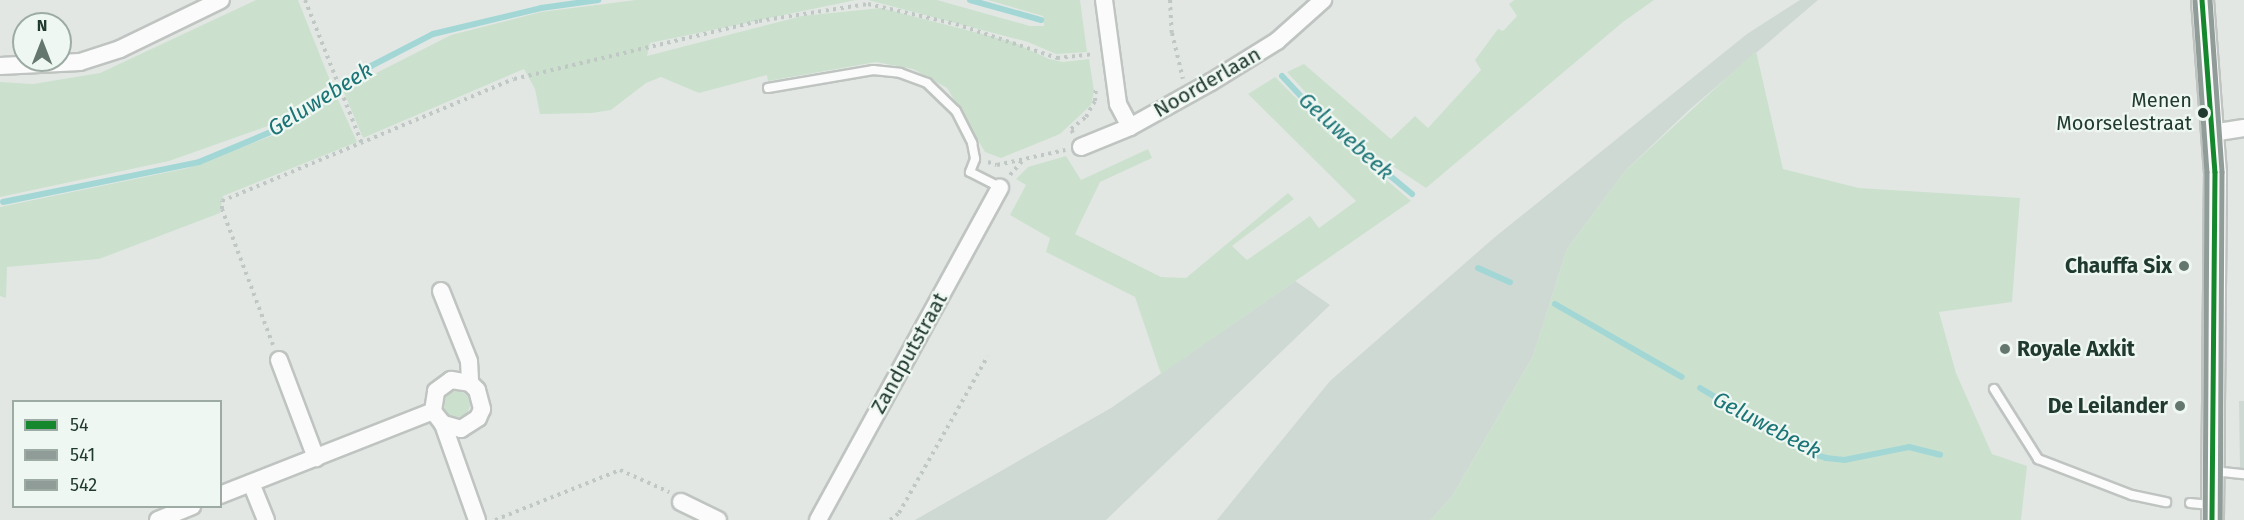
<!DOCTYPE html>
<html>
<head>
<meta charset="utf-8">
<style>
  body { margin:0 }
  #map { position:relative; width:2244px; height:520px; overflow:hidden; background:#e2e7e4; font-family:"Fira Sans",sans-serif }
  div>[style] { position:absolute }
  .built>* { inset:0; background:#cfd9d3 }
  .green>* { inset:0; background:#cbe1ce }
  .round { border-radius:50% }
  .stream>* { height:6px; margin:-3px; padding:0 3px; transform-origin:3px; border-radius:3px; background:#a2d7d6 }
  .path>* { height:4px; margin-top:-2px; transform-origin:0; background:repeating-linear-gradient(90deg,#bfc8c4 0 3px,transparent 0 7.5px) }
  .roads { filter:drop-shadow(2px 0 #bfc4c1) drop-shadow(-2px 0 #bfc4c1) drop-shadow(0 2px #bfc4c1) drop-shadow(0 -2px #bfc4c1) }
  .service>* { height:8px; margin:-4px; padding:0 4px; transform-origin:4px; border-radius:4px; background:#fbfbfb }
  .minor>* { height:16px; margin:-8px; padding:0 8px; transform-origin:8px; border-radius:8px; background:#fbfbfb }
  .tertiary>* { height:21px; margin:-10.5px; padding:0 10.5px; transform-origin:10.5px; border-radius:10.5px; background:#fbfbfb }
  .bus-1>* { height:4.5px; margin:-2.25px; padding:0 2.25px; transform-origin:2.25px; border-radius:2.25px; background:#15882e }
  .bus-2>* { height:4.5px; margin:-2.25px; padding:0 2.25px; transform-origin:2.25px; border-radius:2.25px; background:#909c97 }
  .bus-3>* { height:4.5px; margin:-2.25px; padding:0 2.25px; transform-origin:2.25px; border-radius:2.25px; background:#909c97 }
  .dots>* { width:16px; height:16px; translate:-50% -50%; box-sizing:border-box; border:3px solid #eff7f2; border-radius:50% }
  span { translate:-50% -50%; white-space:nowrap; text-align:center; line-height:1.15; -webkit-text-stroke:4.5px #eff7f2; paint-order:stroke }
  .bus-label { font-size:20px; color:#203a2f }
  .right { translate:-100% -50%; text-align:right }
  .street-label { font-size:21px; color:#203a2f }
  .poi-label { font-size:21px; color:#203a2f; font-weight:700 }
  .left { translate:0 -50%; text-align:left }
  .water-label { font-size:22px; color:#1b7476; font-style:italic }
  .legend { position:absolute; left:12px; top:400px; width:210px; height:108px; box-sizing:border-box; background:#eff7f2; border:2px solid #9caba4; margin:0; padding:8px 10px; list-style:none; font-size:18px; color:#203a2f }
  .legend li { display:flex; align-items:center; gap:12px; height:30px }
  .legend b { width:30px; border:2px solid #9caba4 }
  .north { position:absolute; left:12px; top:12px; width:60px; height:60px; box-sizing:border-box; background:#eff7f2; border:2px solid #9caba4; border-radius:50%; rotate:0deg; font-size:16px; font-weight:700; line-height:24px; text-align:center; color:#203a2f }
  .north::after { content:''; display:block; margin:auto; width:21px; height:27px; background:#64776e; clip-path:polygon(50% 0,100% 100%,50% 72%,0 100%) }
</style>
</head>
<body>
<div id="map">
  <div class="built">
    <i style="clip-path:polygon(1800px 0,1818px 0,1689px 110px,1625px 171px,1567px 249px,1533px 356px,1453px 495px,1431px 520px,1217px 520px,1330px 381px,1495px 237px,1747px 34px)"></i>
    <i style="clip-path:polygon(1295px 281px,1330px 305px,1106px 520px,915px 520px,1111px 408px)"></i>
    <i style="clip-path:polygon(2239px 401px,2244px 401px,2244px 469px,2240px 468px)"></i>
  </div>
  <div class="green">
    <i style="clip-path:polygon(256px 0,298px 0,331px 83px,268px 126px,169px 161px,0 197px,0 82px,33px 84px,100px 73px)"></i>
    <i style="clip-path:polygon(636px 0,856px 0,650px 43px,647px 56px,802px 16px,881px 8px,1013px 42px,1049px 59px,1063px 62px,1089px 59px,1094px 91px,1091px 105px,1060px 134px,1001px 158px,985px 152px,947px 88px,913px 69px,876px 62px,768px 81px,767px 75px,699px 93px,661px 77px,646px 83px,611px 110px,592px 113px,540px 114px,535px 89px,524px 69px,363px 138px,343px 90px,451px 35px,541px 12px)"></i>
    <i style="clip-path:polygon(868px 0,937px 0,1030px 26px,1044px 26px,1043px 16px,988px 0,1080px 0,1087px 52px,1056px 54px,1028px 42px)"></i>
    <i style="clip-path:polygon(1514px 0,1654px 0,1623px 22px,1426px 188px,1343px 133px,1287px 72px,1304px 64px,1391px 139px,1415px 116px,1428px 128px,1481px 70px,1475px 60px,1498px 29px,1503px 31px,1517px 16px,1509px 4px)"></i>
    <i style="clip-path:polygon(1756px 51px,1783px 169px,1859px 188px,2020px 198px,2012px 302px,1939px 312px,1956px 373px,1992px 454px,2027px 466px,2021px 520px,1431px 520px,1453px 495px,1533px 356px,1567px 249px,1625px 171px)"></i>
    <i style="clip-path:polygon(1275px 77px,1325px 127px,1411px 201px,1161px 374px,1135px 297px,1046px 252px,1050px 238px,1010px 215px,1026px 185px,1016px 179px,1028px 167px,1066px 156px,1081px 180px,1148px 149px,1152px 158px,1100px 182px,1075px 234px,1161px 277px,1186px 278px,1288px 193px,1294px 199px,1232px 246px,1247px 260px,1310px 216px,1319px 228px,1356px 201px,1248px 94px)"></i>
    <i style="clip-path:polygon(336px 95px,357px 142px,223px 196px,220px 213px,99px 259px,7px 267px,6px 298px,0 296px,0 207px,188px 168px,276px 134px)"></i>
    <i class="round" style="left:444px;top:391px;width:26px;height:26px"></i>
  </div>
  <div class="stream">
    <i style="left:970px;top:0;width:74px;rotate:15.7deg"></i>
    <i style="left:1282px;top:76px;width:63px;rotate:46.9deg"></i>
    <i style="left:1325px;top:122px;width:113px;rotate:39.6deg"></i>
    <i style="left:3px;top:202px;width:200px;rotate:-11.5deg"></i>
    <i style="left:199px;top:162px;width:86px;rotate:-22.7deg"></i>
    <i style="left:278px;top:129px;width:112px;rotate:-34.1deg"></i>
    <i style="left:371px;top:66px;width:70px;rotate:-27.3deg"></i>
    <i style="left:433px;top:34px;width:111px;rotate:-13.5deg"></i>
    <i style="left:541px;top:8px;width:58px;rotate:-8deg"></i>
    <i style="left:1478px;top:268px;width:35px;rotate:24deg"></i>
    <i style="left:1555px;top:304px;width:146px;rotate:29.9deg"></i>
    <i style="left:1700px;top:388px;width:128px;rotate:30.6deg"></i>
    <i style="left:1810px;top:453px;width:17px;rotate:17deg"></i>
    <i style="left:1826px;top:458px;width:18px;rotate:6deg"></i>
    <i style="left:1844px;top:460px;width:66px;rotate:-11.3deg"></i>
    <i style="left:1909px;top:447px;width:32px;rotate:14deg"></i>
  </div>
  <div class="path">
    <i style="left:305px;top:0;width:155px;rotate:68.4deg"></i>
    <i style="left:1170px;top:0;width:33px;rotate:87deg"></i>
    <i style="left:1172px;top:33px;width:47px;rotate:76.6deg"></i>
    <i style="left:1073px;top:133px;width:4px;rotate:-117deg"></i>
    <i style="left:1071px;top:129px;width:19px;rotate:-39deg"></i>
    <i style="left:1086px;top:117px;width:18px;rotate:-61deg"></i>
    <i style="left:1095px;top:101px;width:13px;rotate:-86deg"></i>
    <i style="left:988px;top:162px;width:9px;rotate:18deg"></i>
    <i style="left:997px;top:165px;width:70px;rotate:-12.4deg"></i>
    <i style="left:1010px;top:175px;width:20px;rotate:-49deg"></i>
    <i style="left:273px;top:345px;width:145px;rotate:-110.6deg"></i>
    <i style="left:222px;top:209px;width:8px;rotate:-90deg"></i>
    <i style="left:222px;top:201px;width:316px;rotate:-22.7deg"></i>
    <i style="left:514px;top:79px;width:252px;rotate:-13.3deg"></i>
    <i style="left:759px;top:21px;width:110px;rotate:-8.9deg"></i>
    <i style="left:868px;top:4px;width:90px;rotate:12.8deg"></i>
    <i style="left:956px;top:24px;width:107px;rotate:18.6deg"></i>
    <i style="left:1057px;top:58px;width:37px;rotate:-6deg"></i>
    <i style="left:495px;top:520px;width:135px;rotate:-21.8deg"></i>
    <i style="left:620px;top:470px;width:54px;rotate:24.2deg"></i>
    <i style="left:890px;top:520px;width:11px;rotate:-38deg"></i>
    <i style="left:899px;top:513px;width:180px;rotate:-60.5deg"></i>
  </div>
  <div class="roads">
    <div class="service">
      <i style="left:768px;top:88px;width:107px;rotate:-9.7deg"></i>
      <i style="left:873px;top:70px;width:27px;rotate:6deg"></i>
      <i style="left:900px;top:73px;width:29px;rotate:20deg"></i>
      <i style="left:927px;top:83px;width:40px;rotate:44deg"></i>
      <i style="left:956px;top:111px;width:36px;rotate:63deg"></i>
      <i style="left:972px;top:143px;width:16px;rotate:79deg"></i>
      <i style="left:975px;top:159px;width:14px;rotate:111deg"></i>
      <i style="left:970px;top:172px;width:34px;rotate:27deg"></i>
      <i style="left:1994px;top:389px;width:83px;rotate:57.8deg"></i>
      <i style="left:2038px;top:459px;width:101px;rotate:21deg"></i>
      <i style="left:2132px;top:495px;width:35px;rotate:12deg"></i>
      <i style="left:2213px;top:471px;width:31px;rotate:6deg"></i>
      <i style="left:2190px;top:503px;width:20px;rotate:6deg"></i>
    </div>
    <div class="minor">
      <i style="left:1104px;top:0;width:105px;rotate:82.3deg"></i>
      <i style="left:1118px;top:104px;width:26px;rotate:62deg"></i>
      <i style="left:0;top:66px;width:80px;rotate:-2.9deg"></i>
      <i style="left:80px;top:62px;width:42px;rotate:-18deg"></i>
      <i style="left:120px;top:49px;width:112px;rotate:-25.9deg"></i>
      <i style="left:2212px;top:133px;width:32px;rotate:-9deg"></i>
      <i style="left:1081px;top:147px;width:53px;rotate:-22.2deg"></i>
      <i style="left:1130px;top:127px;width:93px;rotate:-29.1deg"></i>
      <i style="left:1211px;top:82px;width:78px;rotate:-31.8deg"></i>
      <i style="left:1277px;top:41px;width:62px;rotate:-41.7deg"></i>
      <i style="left:441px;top:291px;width:75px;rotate:68.2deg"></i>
      <i style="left:469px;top:361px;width:22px;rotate:87deg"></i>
      <i style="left:470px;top:383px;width:10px;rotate:45deg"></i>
      <i style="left:477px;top:390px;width:20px;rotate:75deg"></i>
      <i style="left:482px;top:409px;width:10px;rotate:114deg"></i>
      <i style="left:478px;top:418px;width:20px;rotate:147deg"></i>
      <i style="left:461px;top:429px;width:19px;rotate:-164deg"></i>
      <i style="left:443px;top:424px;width:16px;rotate:-128deg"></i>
      <i style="left:433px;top:411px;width:20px;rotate:-81deg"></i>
      <i style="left:436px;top:391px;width:19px;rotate:-36deg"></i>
      <i style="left:451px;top:380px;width:19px;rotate:9deg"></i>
      <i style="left:279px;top:360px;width:105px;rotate:69.3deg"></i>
      <i style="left:443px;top:424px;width:102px;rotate:70.5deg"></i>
      <i style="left:251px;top:483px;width:40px;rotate:68deg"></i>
      <i style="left:220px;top:495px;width:229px;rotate:-21.5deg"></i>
      <i style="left:681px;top:502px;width:41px;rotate:25.9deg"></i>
      <i style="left:158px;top:520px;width:37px;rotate:-22deg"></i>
      <i style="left:818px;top:520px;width:379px;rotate:-61.3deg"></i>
    </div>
    <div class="tertiary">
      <i style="left:2202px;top:0;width:172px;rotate:85.7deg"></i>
      <i style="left:2215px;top:172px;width:348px;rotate:90.5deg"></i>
    </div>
  </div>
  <div class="bus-1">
    <i style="left:2202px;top:0;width:172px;rotate:85.7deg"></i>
    <i style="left:2215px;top:172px;width:348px;rotate:90.5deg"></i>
  </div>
  <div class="bus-2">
    <i style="left:2195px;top:1px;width:171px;rotate:86deg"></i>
    <i style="left:2207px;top:172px;width:348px;rotate:90.3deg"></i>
  </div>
  <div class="bus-3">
    <i style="left:2210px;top:0;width:172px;rotate:86deg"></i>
    <i style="left:2222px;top:172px;width:348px;rotate:90.3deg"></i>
  </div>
  <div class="dots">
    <i style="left:2203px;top:113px;background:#203a2f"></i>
    <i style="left:2184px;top:266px;background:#64776e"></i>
    <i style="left:2005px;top:349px;background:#64776e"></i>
    <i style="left:2180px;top:406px;background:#64776e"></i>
  </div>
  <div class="bus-label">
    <span class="right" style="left:2192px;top:112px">Menen<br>Moorselestraat</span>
  </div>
  <div class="street-label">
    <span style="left:1207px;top:82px;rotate:-30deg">Noorderlaan</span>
    <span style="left:909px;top:353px;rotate:-61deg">Zandputstraat</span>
  </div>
  <div class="poi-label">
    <span class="right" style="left:2172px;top:266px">Chauffa Six</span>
    <span class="left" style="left:2017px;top:349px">Royale Axkit</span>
    <span class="right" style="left:2168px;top:406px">De Leilander</span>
  </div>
  <div class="water-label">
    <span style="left:320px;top:99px;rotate:-32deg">Geluwebeek</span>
    <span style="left:1346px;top:136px;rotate:42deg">Geluwebeek</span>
    <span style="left:1767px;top:425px;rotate:28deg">Geluwebeek</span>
  </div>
  <ul class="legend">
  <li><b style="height:8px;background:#15882e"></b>54</li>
  <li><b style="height:8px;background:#909c97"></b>541</li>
  <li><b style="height:8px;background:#909c97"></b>542</li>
  </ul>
  <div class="north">N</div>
</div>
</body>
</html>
